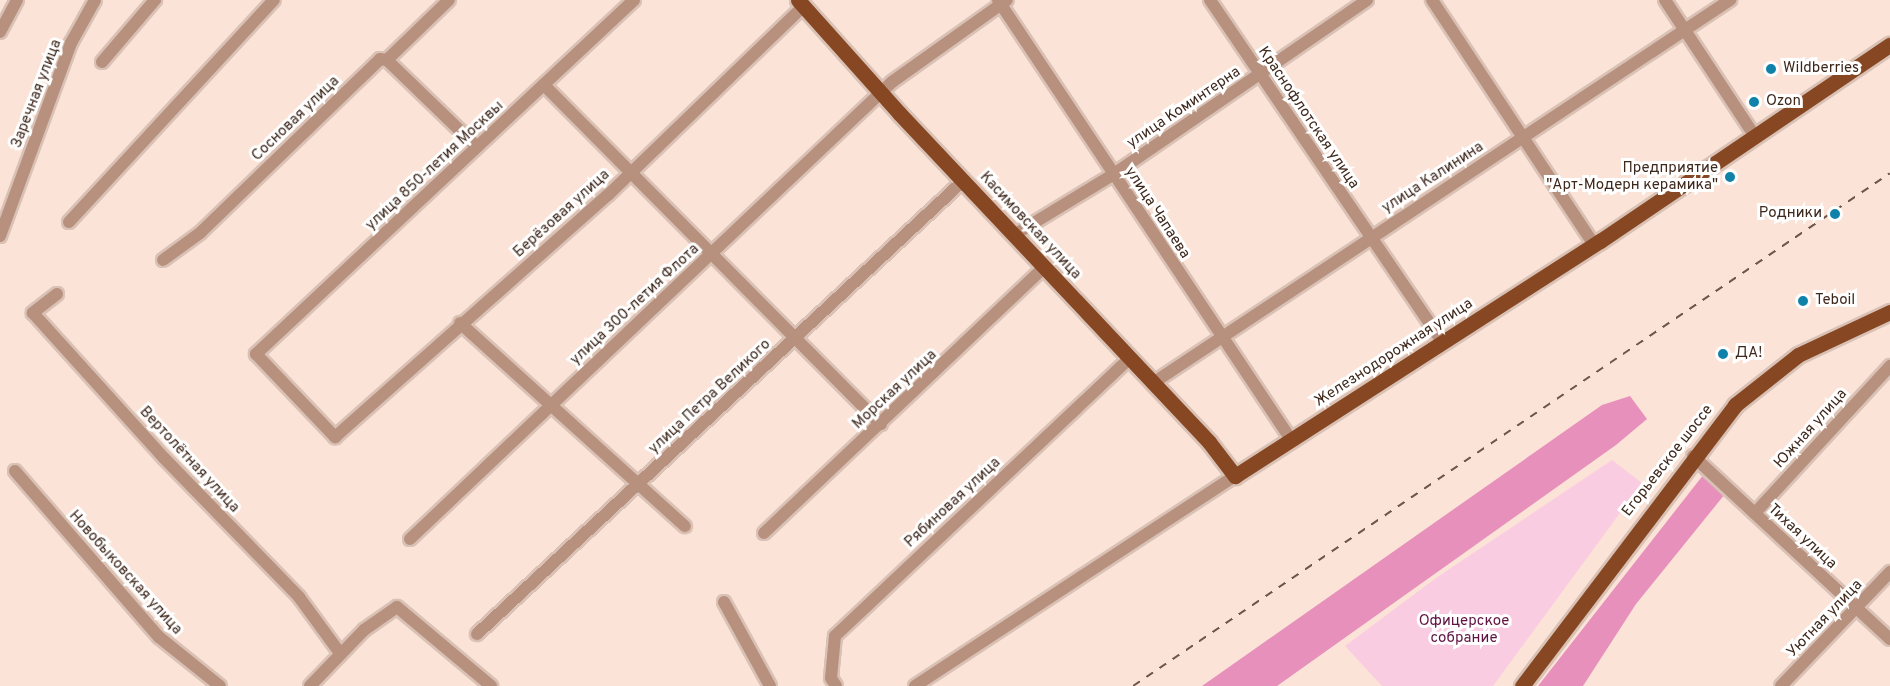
<!DOCTYPE html>
<html>
<head>
<meta charset="utf-8">
<style>
  body { margin:0 }
  #map { position:relative; width:1890px; height:686px; overflow:hidden; background:#fbe3d7; font-family:Overpass,sans-serif }
  div>[style] { position:absolute }
  .green>* { inset:0; background:#facce1 }
  .forest>* { inset:0; background:#e790bc }
  .roads { filter:drop-shadow(2px 0 #d9c1b5) drop-shadow(-2px 0 #d9c1b5) drop-shadow(0 2px #d9c1b5) drop-shadow(0 -2px #d9c1b5) }
  .minor>* { height:12px; margin:-6px; padding:0 6px; transform-origin:6px; border-radius:6px; background:#b7917e }
  .major>* { height:15px; margin:-7.5px; padding:0 7.5px; transform-origin:7.5px; border-radius:7.5px; background:#874722 }
  .rail>* { height:2px; margin-top:-1px; transform-origin:0; background:repeating-linear-gradient(90deg,#6c5549 0 8px,transparent 0 16px) }
  .dots>* { width:16px; height:16px; translate:-50% -50%; box-sizing:border-box; border:3px solid #fff; border-radius:50% }
  span { translate:-50% -50%; white-space:nowrap; text-align:center; line-height:1.15; -webkit-text-stroke:6px #fff; paint-order:stroke }
  .poi-label { font-size:15px; color:#3e281c }
  .left { translate:0 -50%; text-align:left }
  .right { translate:-100% -50%; text-align:right }
  .street-label { font-size:15px; color:#3e281c }
  .park-label { font-size:15px; color:#601442 }
</style>
</head>
<body>
<div id="map">
  <div class="green">
    <i style="clip-path:polygon(1612px 460px,1642px 483px,1493px 686px,1382px 686px,1345px 646px,1436px 578px)"></i>
  </div>
  <div class="forest">
    <i style="clip-path:polygon(1630px 396px,1647px 419px,1616px 445px,1277px 686px,1202px 686px,1602px 405px)"></i>
    <i style="clip-path:polygon(1704px 474px,1725px 494px,1636px 604px,1583px 686px,1538px 686px)"></i>
  </div>
  <div class="roads">
    <div class="minor">
      <i style="left:634px;top:0;width:518px;rotate:136.88deg"></i>
      <i style="left:256px;top:354px;width:115px;rotate:46.4deg"></i>
      <i style="left:335px;top:437px;width:365px;rotate:-41.6deg"></i>
      <i style="left:608px;top:195px;width:272px;rotate:-44deg"></i>
      <i style="left:998px;top:0;width:530px;rotate:56.31deg"></i>
      <i style="left:1210px;top:0;width:413px;rotate:55.8deg"></i>
      <i style="left:1432px;top:0;width:294px;rotate:56.5deg"></i>
      <i style="left:1665px;top:0;width:162px;rotate:56.6deg"></i>
      <i style="left:0;top:32px;width:36px;rotate:-62deg"></i>
      <i style="left:387px;top:60px;width:125px;rotate:44deg"></i>
      <i style="left:102px;top:62px;width:82px;rotate:-49.5deg"></i>
      <i style="left:544px;top:85px;width:478px;rotate:45.2deg"></i>
      <i style="left:69px;top:222px;width:302px;rotate:-47.3deg"></i>
      <i style="left:1014px;top:235px;width:117px;rotate:-31.4deg"></i>
      <i style="left:1114px;top:174px;width:307px;rotate:-34.5deg"></i>
      <i style="left:0;top:236px;width:206px;rotate:-69.8deg"></i>
      <i style="left:71px;top:43px;width:49px;rotate:-60.8deg"></i>
      <i style="left:163px;top:260px;width:46px;rotate:-36.1deg"></i>
      <i style="left:200px;top:233px;width:250px;rotate:-44deg"></i>
      <i style="left:380px;top:59px;width:7px;rotate:8deg"></i>
      <i style="left:387px;top:60px;width:86px;rotate:-44.1deg"></i>
      <i style="left:57px;top:294px;width:31px;rotate:142deg"></i>
      <i style="left:33px;top:313px;width:195px;rotate:47.9deg"></i>
      <i style="left:164px;top:458px;width:194px;rotate:45.8deg"></i>
      <i style="left:299px;top:597px;width:69px;rotate:53.8deg"></i>
      <i style="left:460px;top:323px;width:303px;rotate:42.1deg"></i>
      <i style="left:1153px;top:383px;width:693px;rotate:-33.58deg"></i>
      <i style="left:1693px;top:456px;width:269px;rotate:42.9deg"></i>
      <i style="left:15px;top:471px;width:220px;rotate:49.1deg"></i>
      <i style="left:159px;top:637px;width:78px;rotate:38.8deg"></i>
      <i style="left:1755px;top:513px;width:200px;rotate:-47.4deg"></i>
      <i style="left:764px;top:533px;width:386px;rotate:-43.5deg"></i>
      <i style="left:410px;top:539px;width:664px;rotate:-43.47deg"></i>
      <i style="left:892px;top:82px;width:141px;rotate:-35.5deg"></i>
      <i style="left:724px;top:602px;width:96px;rotate:61.3deg"></i>
      <i style="left:477px;top:634px;width:664px;rotate:-42.99deg"></i>
      <i style="left:310px;top:686px;width:78px;rotate:-46deg"></i>
      <i style="left:364px;top:630px;width:40px;rotate:-34.9deg"></i>
      <i style="left:397px;top:607px;width:123px;rotate:40deg"></i>
      <i style="left:836px;top:686px;width:9px;rotate:-122deg"></i>
      <i style="left:831px;top:678px;width:42px;rotate:-84.6deg"></i>
      <i style="left:835px;top:636px;width:405px;rotate:-43.3deg"></i>
      <i style="left:915px;top:686px;width:383px;rotate:-33.3deg"></i>
      <i style="left:1781px;top:686px;width:158px;rotate:-46.3deg"></i>
    </div>
    <div class="major">
      <i style="left:798px;top:0;width:152px;rotate:48.2deg"></i>
      <i style="left:899px;top:113px;width:452px;rotate:46.7deg"></i>
      <i style="left:1209px;top:442px;width:43px;rotate:52.6deg"></i>
      <i style="left:1235px;top:476px;width:434px;rotate:-32.8deg"></i>
      <i style="left:1600px;top:241px;width:350px;rotate:-34.1deg"></i>
      <i style="left:1522px;top:686px;width:353px;rotate:-52.8deg"></i>
      <i style="left:1735px;top:405px;width:80px;rotate:-38.4deg"></i>
      <i style="left:1798px;top:355px;width:102px;rotate:-25.1deg"></i>
    </div>
  </div>
  <div class="rail">
    <i style="left:1133px;top:686px;width:914px;rotate:-34.12deg"></i>
  </div>
  <div class="dots">
    <i style="left:1771px;top:69px;background:#1082a9"></i>
    <i style="left:1754px;top:102px;background:#1082a9"></i>
    <i style="left:1730px;top:177px;background:#1082a9"></i>
    <i style="left:1835px;top:214px;background:#1082a9"></i>
    <i style="left:1803px;top:301px;background:#1082a9"></i>
    <i style="left:1723px;top:354px;background:#1082a9"></i>
  </div>
  <div class="poi-label">
    <span class="left" style="left:1783px;top:69px">Wildberries</span>
    <span class="left" style="left:1766px;top:102px">Ozon</span>
    <span class="right" style="left:1718px;top:177px">Предприятие<br>"Арт-Модерн керамика"</span>
    <span class="right" style="left:1822px;top:214px">Родники</span>
    <span class="left" style="left:1815px;top:301px">Teboil</span>
    <span class="left" style="left:1735px;top:354px">ДА!</span>
  </div>
  <div class="street-label">
    <span style="left:37px;top:94px;rotate:-69deg">Заречная улица</span>
    <span style="left:1184px;top:108px;rotate:-34deg">улица Коминтерна</span>
    <span style="left:1308px;top:118px;rotate:56deg">Краснофлотская улица</span>
    <span style="left:296px;top:119px;rotate:-44deg">Сосновая улица</span>
    <span style="left:435px;top:166px;rotate:-43deg">улица 850-летия Москвы</span>
    <span style="left:1433px;top:178px;rotate:-33deg">улица Калинина</span>
    <span style="left:1157px;top:213px;rotate:57deg">улица Чапаева</span>
    <span style="left:562px;top:214px;rotate:-42deg">Берёзовая улица</span>
    <span style="left:1030px;top:226px;rotate:47deg">Касимовская улица</span>
    <span style="left:635px;top:305px;rotate:-43deg">улица 300-летия Флота</span>
    <span style="left:1394px;top:353px;rotate:-33deg">Железнодорожная улица</span>
    <span style="left:895px;top:390px;rotate:-43deg">Морская улица</span>
    <span style="left:710px;top:397px;rotate:-43deg">улица Петра Великого</span>
    <span style="left:1811px;top:429px;rotate:-48deg">Южная улица</span>
    <span style="left:189px;top:460px;rotate:47deg">Вертолётная улица</span>
    <span style="left:1668px;top:461px;rotate:-52deg">Егорьевское шоссе</span>
    <span style="left:953px;top:503px;rotate:-43deg">Рябиновая улица</span>
    <span style="left:1802px;top:537px;rotate:43deg">Тихая улица</span>
    <span style="left:125px;top:573px;rotate:48deg">Новобыковская улица</span>
    <span style="left:1825px;top:619px;rotate:-46deg">Уютная улица</span>
  </div>
  <div class="park-label">
    <span style="left:1464px;top:630px">Офицерское<br>собрание</span>
  </div>
</div>
</body>
</html>
